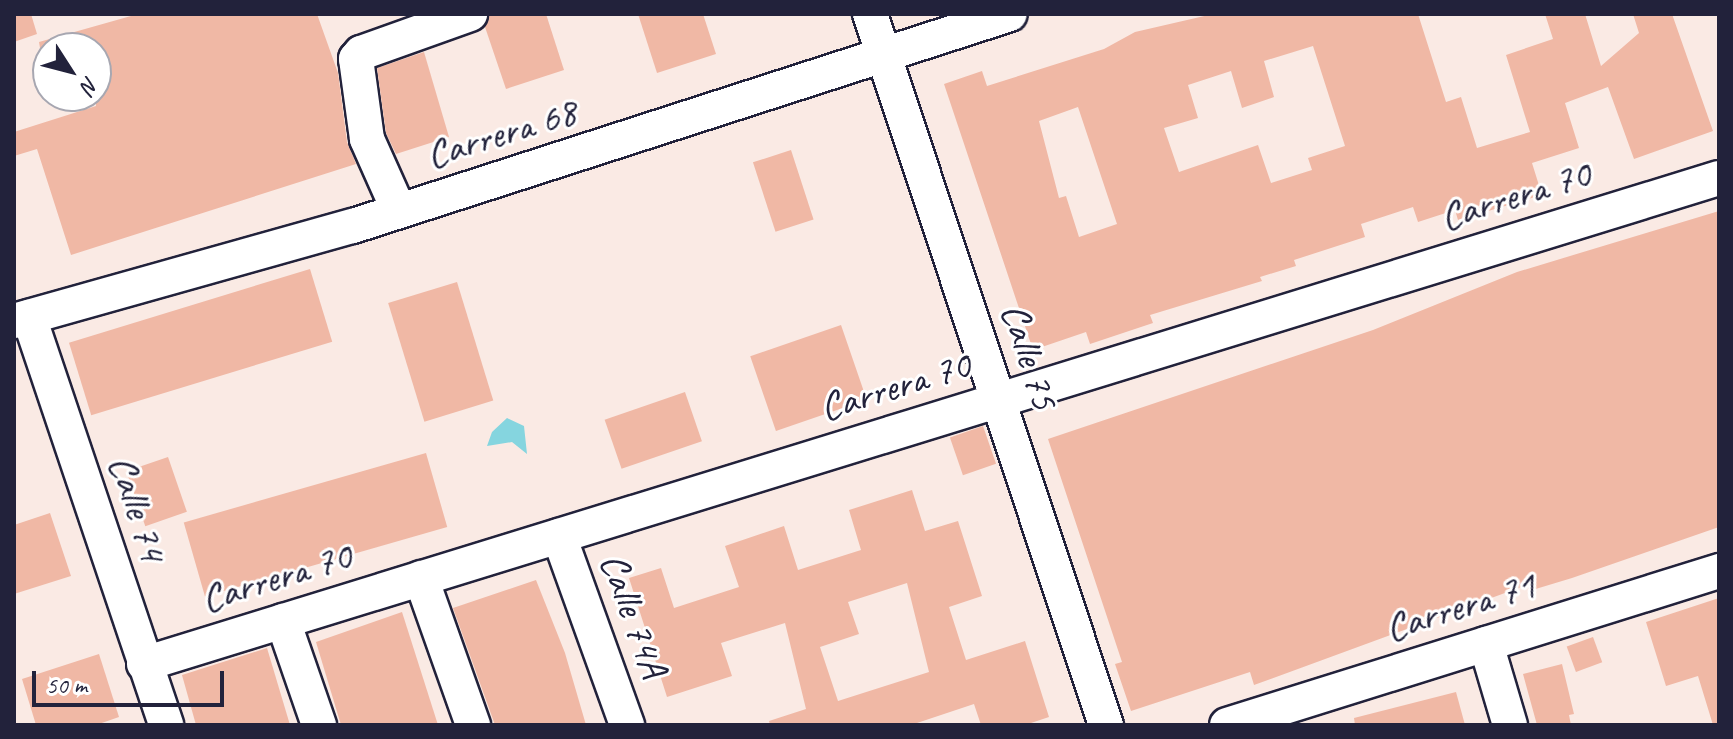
<!DOCTYPE html>
<html>
<head>
<meta charset="utf-8">
<style>
  body { margin:0 }
  #map { position:relative; width:1733px; height:739px; overflow:hidden; background:#faeae4; font-family:Caveat,sans-serif }
  div>[style] { position:absolute }
  .water>* { inset:0; background:#85d5df }
  .building>* { inset:0; background:#f0b8a5; transform-origin:0 0 }
  .roads { filter:drop-shadow(2px 0 #22223b) drop-shadow(-2px 0 #22223b) drop-shadow(0 2px #22223b) drop-shadow(0 -2px #22223b) }
  .minor>* { height:34px; margin:-17px; padding:0 17px; transform-origin:17px; border-radius:17px; background:#fff }
  span { translate:-50% -50%; white-space:nowrap; text-align:center; line-height:1.15; -webkit-text-stroke:6px #fff; paint-order:stroke }
  .street-label { font-size:40px; color:#22223b }
  .frame { position:absolute; inset:0; border:16px solid #22223b; pointer-events:none }
  .north { position:absolute; left:32px; top:32px; width:80px; height:80px; box-sizing:border-box; background:#fff; border:2px solid #a7a7b1; border-radius:50%; rotate:126deg; font-size:22px; font-weight:700; line-height:32px; text-align:center; color:#22223b }
  .north::after { content:''; display:block; margin:auto; width:28px; height:36px; background:#22223b; clip-path:polygon(50% 0,100% 100%,50% 72%,0 100%) }
  .scale { position:absolute; left:32px; top:671px; width:192px; height:36px; box-sizing:border-box; border:4px solid #22223b; border-top:0; padding-left:10px; font-size:24px; line-height:28px; white-space:nowrap; color:#22223b; -webkit-text-stroke:6px #fff; paint-order:stroke }
</style>
</head>
<body>
<div id="map">
  <div class="water">
    <i style="clip-path:polygon(507px 418px,524px 426px,527px 454px,512px 442px,487px 446px,492px 432px)"></i>
  </div>
  <div class="building">
    <i style="clip-path:polygon(14px 14px,31px 14px,37px 34px,14px 42px)"></i>
    <i style="clip-path:polygon(138px 14px,317px 14px,338px 73px,347px 142px,356px 164px,71px 255px,37px 149px,14px 156px,14px 132px,96px 106px,96px 48px,40px 48px,39px 42px)"></i>
    <i style="clip-path:polygon(489px 14px,546px 14px,564px 70px,506px 89px,485px 27px)"></i>
    <i style="clip-path:polygon(638px 14px,703px 14px,716px 54px,657px 73px)"></i>
    <i style="clip-path:polygon(evenodd,1213px 14px,1418px 14px,1446px 102px,1461px 97px,1477px 148px,1530px 132px,1506px 55px,1553px 39px,1545px 14px,1585px 14px,1601px 66px,1639px 33px,1633px 14px,1672px 14px,1713px 131px,1634px 159px,1608px 87px,1565px 103px,1579px 148px,1532px 163px,1542px 195px,1458px 220px,1455px 210px,1418px 222px,1413px 207px,1361px 224px,1365px 237px,1294px 260px,1296px 266px,1260px 277px,1262px 281px,1150px 315px,1153px 323px,1090px 344px,1086px 332px,1033px 350px,944px 84px,982px 71px,987px 86px,1104px 49px,1135px 32px,1213px 14px,1313px 46px,1345px 146px,1308px 158px,1312px 170px,1271px 183px,1258px 145px,1179px 172px,1164px 128px,1198px 118px,1188px 85px,1231px 71px,1242px 108px,1274px 97px,1264px 61px,1313px 46px,1213px 14px,1078px 107px,1117px 224px,1079px 237px,1066px 196px,1059px 198px,1039px 121px,1078px 107px)"></i>
    <i style="clip-path:polygon(424px 52px,449px 137px,396px 154px,386px 133px,377px 68px)"></i>
    <i style="left:791px;top:150px;width:73px;height:40px;rotate:72deg"></i>
    <i style="clip-path:polygon(1719px 211px,1719px 527px,1572px 578px,1529px 591px,1527px 585px,1254px 685px,1250px 672px,1131px 711px,1115px 664px,1122px 662px,1048px 439px,1373px 330px,1517px 272px)"></i>
    <i style="left:310px;top:269px;width:76px;height:252px;rotate:73deg"></i>
    <i style="left:457px;top:282px;width:124px;height:72px;rotate:73deg"></i>
    <i style="left:841px;top:325px;width:79px;height:96px;rotate:71deg"></i>
    <i style="left:685px;top:392px;width:52px;height:85px;rotate:71deg"></i>
    <i style="left:983px;top:426px;width:40px;height:35px;rotate:71deg"></i>
    <i style="left:426px;top:453px;width:77px;height:252px;rotate:74deg"></i>
    <i style="left:168px;top:457px;width:58px;height:44px;rotate:71deg"></i>
    <i style="clip-path:polygon(evenodd,912px 490px,925px 531px,958px 521px,982px 596px,949px 607px,966px 660px,1025px 641px,1049px 717px,1025px 725px,981px 725px,974px 704px,911px 725px,770px 725px,769px 721px,806px 709px,785px 623px,721px 643px,732px 676px,667px 697px,629px 578px,661px 568px,674px 608px,739px 587px,725px 546px,784px 526px,798px 570px,861px 550px,849px 510px,912px 490px,907px 583px,929px 672px,838px 701px,820px 647px,859px 634px,848px 602px,907px 583px)"></i>
    <i style="clip-path:polygon(50px 513px,71px 576px,14px 594px,14px 525px)"></i>
    <i style="clip-path:polygon(536px 580px,565px 653px,586px 725px,495px 725px,453px 608px)"></i>
    <i style="clip-path:polygon(1719px 598px,1719px 725px,1713px 725px,1698px 676px,1666px 686px,1646px 622px)"></i>
    <i style="clip-path:polygon(402px 612px,438px 725px,341px 725px,316px 642px)"></i>
    <i style="left:1593px;top:637px;width:27px;height:28px;rotate:70deg"></i>
    <i style="clip-path:polygon(267px 648px,290px 725px,196px 725px,182px 675px)"></i>
    <i style="clip-path:polygon(99px 654px,119px 717px,96px 725px,36px 725px,22px 679px)"></i>
    <i style="clip-path:polygon(1562px 664px,1574px 714px,1569px 715px,1571px 725px,1537px 725px,1523px 674px)"></i>
    <i style="clip-path:polygon(1456px 692px,1465px 725px,1355px 725px,1354px 718px)"></i>
  </div>
  <div class="roads">
    <div class="minor">
      <i style="left:870px;top:14px;width:749px;rotate:71.64deg"></i>
      <i style="left:399px;top:211px;width:79px;rotate:-114deg"></i>
      <i style="left:367px;top:139px;width:81px;rotate:-97.8deg"></i>
      <i style="left:356px;top:59px;width:8px;rotate:-50deg"></i>
      <i style="left:361px;top:53px;width:116px;rotate:-19.7deg"></i>
      <i style="left:29px;top:317px;width:430px;rotate:71.4deg"></i>
      <i style="left:14px;top:321px;width:352px;rotate:-15.7deg"></i>
      <i style="left:353px;top:226px;width:690px;rotate:-17.88deg"></i>
      <i style="left:559px;top:536px;width:201px;rotate:70.2deg"></i>
      <i style="left:421px;top:578px;width:156px;rotate:70.5deg"></i>
      <i style="left:283px;top:621px;width:110px;rotate:70.9deg"></i>
      <i style="left:1486px;top:644px;width:84px;rotate:73.5deg"></i>
      <i style="left:144px;top:664px;width:1648px;rotate:-17.15deg"></i>
      <i style="left:1227px;top:725px;width:516px;rotate:-17.38deg"></i>
    </div>
  </div>
  <div class="street-label">
    <span style="left:501px;top:133px;rotate:-17deg">Carrera 68</span>
    <span style="left:1515px;top:195px;rotate:-17deg">Carrera 70</span>
    <span style="left:1030px;top:356px;rotate:72deg">Calle 75</span>
    <span style="left:895px;top:386px;rotate:-17deg">Carrera 70</span>
    <span style="left:138px;top:508px;rotate:72deg">Calle 74</span>
    <span style="left:276px;top:577px;rotate:-17deg">Carrera 70</span>
    <span style="left:1460px;top:606px;rotate:-17deg">Carrera 71</span>
    <span style="left:634px;top:615px;rotate:70deg">Calle 74A</span>
  </div>
  <div class="frame"></div>
  <div class="north">N</div>
  <div class="scale">50 m</div>
</div>
</body>
</html>
